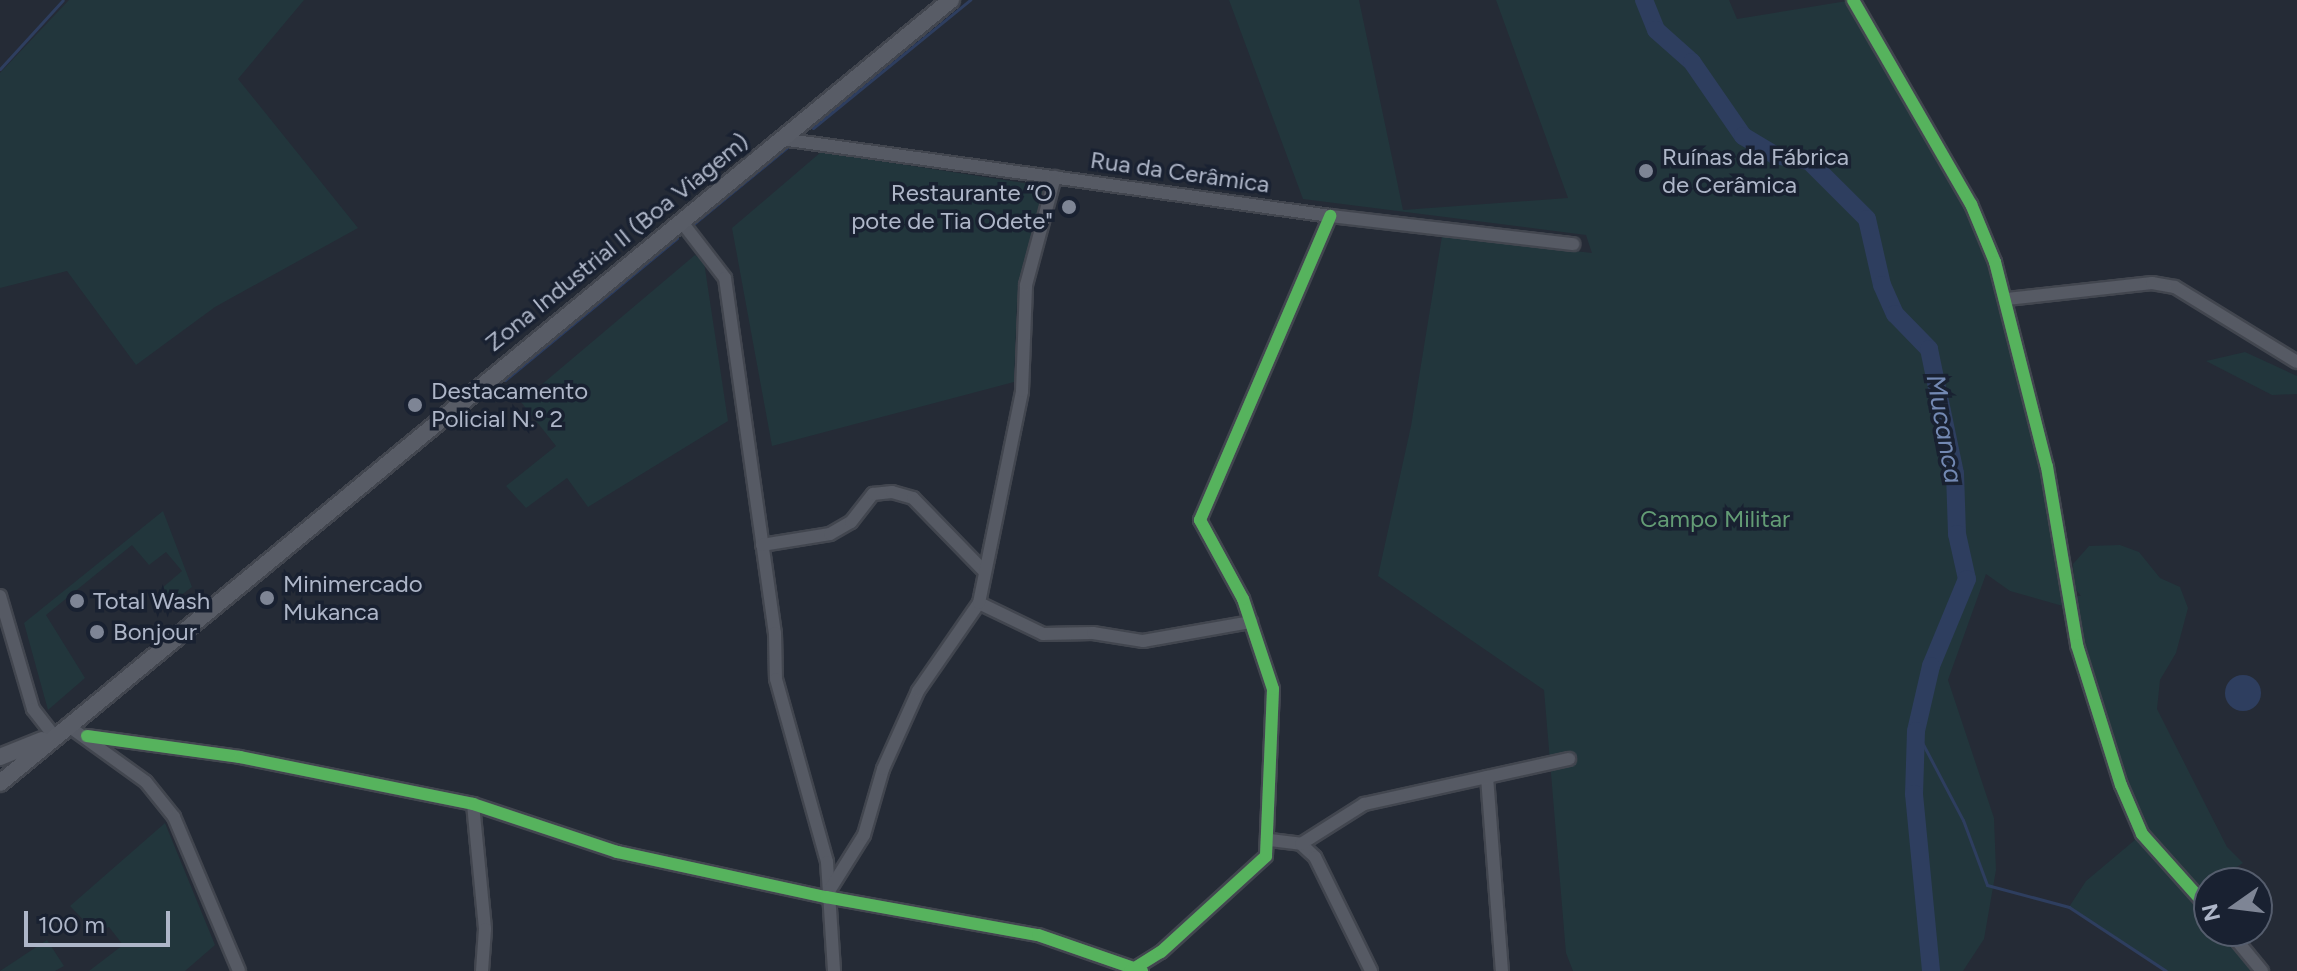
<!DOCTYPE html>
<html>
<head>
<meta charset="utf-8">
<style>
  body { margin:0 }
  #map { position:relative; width:2297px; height:971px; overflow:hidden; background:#252b36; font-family:Figtree,sans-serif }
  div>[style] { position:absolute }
  .green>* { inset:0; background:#22363c }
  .water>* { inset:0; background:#2e3e5f }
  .round { border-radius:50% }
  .stream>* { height:3px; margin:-1.5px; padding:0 1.5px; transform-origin:1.5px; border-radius:1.5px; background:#2e3e5f }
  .river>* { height:18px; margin:-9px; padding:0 9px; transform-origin:9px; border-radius:9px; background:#2e3e5f }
  .roads { filter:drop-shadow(2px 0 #42464f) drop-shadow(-2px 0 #42464f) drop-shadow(0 2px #42464f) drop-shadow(0 -2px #42464f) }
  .minor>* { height:12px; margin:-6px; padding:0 6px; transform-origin:6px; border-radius:6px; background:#565a64 }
  .major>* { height:16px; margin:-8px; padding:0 8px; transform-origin:8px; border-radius:8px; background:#585c66 }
  .cycleway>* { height:12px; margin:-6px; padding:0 6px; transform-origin:6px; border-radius:6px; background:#56b35d }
  .dots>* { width:22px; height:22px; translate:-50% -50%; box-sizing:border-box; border:4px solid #192131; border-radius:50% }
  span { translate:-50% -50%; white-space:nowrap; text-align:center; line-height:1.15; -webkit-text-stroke:7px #192131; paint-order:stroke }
  .poi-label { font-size:24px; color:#aeb6c8 }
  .left { translate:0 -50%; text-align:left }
  .right { translate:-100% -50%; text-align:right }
  .street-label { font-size:24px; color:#aeb6c8 }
  .park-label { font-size:24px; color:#639c75 }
  .water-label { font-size:26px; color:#7389b3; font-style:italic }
  .north { position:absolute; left:2193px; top:867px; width:80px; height:80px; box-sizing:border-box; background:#192131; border:2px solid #555d6d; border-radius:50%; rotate:256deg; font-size:22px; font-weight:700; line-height:32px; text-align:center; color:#aeb6c8 }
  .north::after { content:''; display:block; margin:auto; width:28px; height:36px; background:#7e8595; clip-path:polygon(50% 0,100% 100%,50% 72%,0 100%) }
  .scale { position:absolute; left:24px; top:911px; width:146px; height:36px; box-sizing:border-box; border:4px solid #aeb6c8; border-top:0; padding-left:10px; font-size:24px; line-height:28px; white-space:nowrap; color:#aeb6c8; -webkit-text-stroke:6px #192131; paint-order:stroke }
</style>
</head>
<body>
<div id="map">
  <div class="green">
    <i style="clip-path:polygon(69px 0,304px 0,238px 79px,358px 228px,215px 307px,136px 365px,67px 271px,0 288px,0 73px)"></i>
    <i style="clip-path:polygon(1229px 0,1359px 0,1403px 210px,1568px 198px,1496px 0,1729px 0,1737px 19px,1853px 0,1971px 204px,2007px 299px,2068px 595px,2081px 596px,2074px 587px,2073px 564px,2089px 546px,2120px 545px,2139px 552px,2160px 578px,2180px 587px,2188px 608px,2176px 653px,2160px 680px,2157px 709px,2227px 847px,2243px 863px,2224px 875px,2223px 883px,2209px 883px,2209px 931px,2229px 931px,2262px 971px,2166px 971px,2069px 907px,2086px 881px,2142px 834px,2070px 608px,2010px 591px,1986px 574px,1948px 680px,1994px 818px,1996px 870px,1984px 939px,1963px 971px,1573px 971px,1566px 953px,1544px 690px,1378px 576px,1411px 426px,1442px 236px,1592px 253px,1586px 235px,1303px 199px)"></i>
    <i style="clip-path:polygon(821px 152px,1044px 186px,1017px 301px,1014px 382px,772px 446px,732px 228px)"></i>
    <i style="clip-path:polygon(695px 255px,704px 262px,728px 421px,588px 507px,567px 478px,526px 508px,506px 486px,556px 446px,521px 402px)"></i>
    <i style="clip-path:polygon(2245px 352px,2297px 376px,2297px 394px,2272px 395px,2206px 361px)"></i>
    <i style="clip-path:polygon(163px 511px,192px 587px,172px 602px,161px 589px,182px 571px,166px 552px,149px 565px,132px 545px,46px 615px,85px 678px,48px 710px,24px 623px)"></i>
    <i style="clip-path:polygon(165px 823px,215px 945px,185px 971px,89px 971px,123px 945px,109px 927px,95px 932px,70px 906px)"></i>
    <i style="clip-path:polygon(47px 940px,64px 966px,55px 971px,0 971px)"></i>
  </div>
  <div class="water">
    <i class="round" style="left:2225px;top:675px;width:36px;height:36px"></i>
  </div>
  <div class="stream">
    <i style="left:0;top:69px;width:93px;rotate:-47.6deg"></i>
    <i style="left:813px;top:128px;width:203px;rotate:-39.2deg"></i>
    <i style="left:691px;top:226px;width:128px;rotate:-39.3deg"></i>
    <i style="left:505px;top:380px;width:223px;rotate:-39.5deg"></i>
    <i style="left:1916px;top:731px;width:101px;rotate:62.2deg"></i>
    <i style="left:1963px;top:820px;width:69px;rotate:69.7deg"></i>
    <i style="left:1987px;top:885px;width:85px;rotate:15deg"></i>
    <i style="left:2069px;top:907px;width:116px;rotate:33.4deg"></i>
  </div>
  <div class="river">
    <i style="left:1644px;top:0;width:32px;rotate:68deg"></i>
    <i style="left:1656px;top:30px;width:48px;rotate:41.6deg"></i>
    <i style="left:1692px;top:62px;width:90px;rotate:55.4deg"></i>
    <i style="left:1743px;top:136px;width:37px;rotate:31deg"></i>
    <i style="left:1775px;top:155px;width:35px;rotate:10deg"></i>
    <i style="left:1809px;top:161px;width:82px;rotate:45deg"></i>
    <i style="left:1867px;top:219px;width:68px;rotate:77.2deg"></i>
    <i style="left:1882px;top:285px;width:32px;rotate:66deg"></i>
    <i style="left:1895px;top:314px;width:49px;rotate:45.8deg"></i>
    <i style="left:1929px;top:349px;width:127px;rotate:78.2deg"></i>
    <i style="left:1955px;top:473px;width:61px;rotate:88.1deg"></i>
    <i style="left:1957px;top:534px;width:46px;rotate:77.5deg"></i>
    <i style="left:1967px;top:579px;width:94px;rotate:112.5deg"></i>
    <i style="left:1931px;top:666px;width:67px;rotate:103deg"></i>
    <i style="left:1916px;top:731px;width:63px;rotate:91.8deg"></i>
    <i style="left:1914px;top:794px;width:178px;rotate:84.5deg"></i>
  </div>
  <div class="roads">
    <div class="minor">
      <i style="left:1853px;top:0;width:236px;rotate:60deg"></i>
      <i style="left:1971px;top:204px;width:63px;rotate:67.5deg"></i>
      <i style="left:1995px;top:262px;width:211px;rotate:75.8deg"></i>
      <i style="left:2047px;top:467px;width:181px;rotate:80.4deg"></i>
      <i style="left:2077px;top:645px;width:147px;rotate:72.6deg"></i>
      <i style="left:2121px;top:785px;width:53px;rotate:66.8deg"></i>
      <i style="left:2142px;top:834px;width:101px;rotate:48.2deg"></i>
      <i style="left:781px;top:139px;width:554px;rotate:7.98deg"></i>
      <i style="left:1330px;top:216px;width:245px;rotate:6.6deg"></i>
      <i style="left:681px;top:221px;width:72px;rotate:52.3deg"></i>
      <i style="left:725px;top:278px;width:359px;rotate:82deg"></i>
      <i style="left:775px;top:633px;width:46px;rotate:88.8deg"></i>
      <i style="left:776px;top:679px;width:190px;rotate:74.4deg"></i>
      <i style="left:827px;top:862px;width:109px;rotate:86.3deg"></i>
      <i style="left:2007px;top:299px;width:146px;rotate:-6.3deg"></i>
      <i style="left:2152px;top:283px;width:23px;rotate:10deg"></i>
      <i style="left:2175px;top:287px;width:143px;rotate:31.6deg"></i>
      <i style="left:762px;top:545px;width:69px;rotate:-9.2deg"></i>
      <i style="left:830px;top:534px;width:24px;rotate:-30deg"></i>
      <i style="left:851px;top:522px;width:36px;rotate:-52deg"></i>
      <i style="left:873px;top:494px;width:19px;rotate:-6deg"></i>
      <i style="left:892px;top:492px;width:22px;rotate:16deg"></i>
      <i style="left:913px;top:498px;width:103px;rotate:45.8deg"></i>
      <i style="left:0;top:596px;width:118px;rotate:73.7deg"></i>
      <i style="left:33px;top:709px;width:34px;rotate:52deg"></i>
      <i style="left:979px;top:603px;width:71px;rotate:25.8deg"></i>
      <i style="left:1043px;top:634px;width:50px;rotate:-1.1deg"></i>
      <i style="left:1093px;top:633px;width:51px;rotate:9.1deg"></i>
      <i style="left:1143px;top:641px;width:110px;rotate:-10deg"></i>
      <i style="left:67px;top:725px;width:97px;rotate:35.8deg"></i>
      <i style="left:146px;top:782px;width:45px;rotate:51.3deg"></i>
      <i style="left:174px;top:817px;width:167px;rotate:67.1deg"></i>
      <i style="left:87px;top:736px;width:154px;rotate:7.8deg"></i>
      <i style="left:240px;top:757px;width:238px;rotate:11.4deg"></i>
      <i style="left:473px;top:804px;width:152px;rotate:18.4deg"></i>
      <i style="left:617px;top:852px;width:214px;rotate:12.2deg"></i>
      <i style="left:826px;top:897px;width:215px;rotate:10.2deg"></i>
      <i style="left:1038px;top:935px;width:110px;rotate:19.1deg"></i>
      <i style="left:1487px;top:777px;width:195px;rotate:85.6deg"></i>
      <i style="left:473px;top:804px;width:126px;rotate:84.5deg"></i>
      <i style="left:485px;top:929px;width:42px;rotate:94.1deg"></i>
      <i style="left:1270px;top:840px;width:31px;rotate:7deg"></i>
      <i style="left:1301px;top:844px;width:19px;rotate:43deg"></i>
      <i style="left:1315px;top:857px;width:127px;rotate:63.8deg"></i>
      <i style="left:1301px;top:844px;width:75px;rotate:-32.4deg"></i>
      <i style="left:1364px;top:804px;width:210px;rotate:-12.4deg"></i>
      <i style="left:829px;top:891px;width:66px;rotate:-58deg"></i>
      <i style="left:864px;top:835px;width:69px;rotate:-73.9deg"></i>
      <i style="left:883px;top:769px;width:85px;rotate:-65.8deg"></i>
      <i style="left:918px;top:691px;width:107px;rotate:-55.3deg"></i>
      <i style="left:979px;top:603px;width:216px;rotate:-78.5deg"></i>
      <i style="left:1022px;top:391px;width:106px;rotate:-87.8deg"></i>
      <i style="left:1026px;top:285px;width:112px;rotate:-75deg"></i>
      <i style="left:2229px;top:931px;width:52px;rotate:50.5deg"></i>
      <i style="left:1132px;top:970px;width:34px;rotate:-32deg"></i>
      <i style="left:1161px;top:952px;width:142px;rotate:-42.4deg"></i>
      <i style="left:1266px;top:856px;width:167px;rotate:-87.6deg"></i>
      <i style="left:1273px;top:689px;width:95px;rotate:-108.4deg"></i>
      <i style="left:1243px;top:599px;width:90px;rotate:-118.6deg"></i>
      <i style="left:1200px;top:520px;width:331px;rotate:-66.8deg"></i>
    </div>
    <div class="major">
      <i style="left:0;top:757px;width:45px;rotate:-22deg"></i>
      <i style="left:0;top:783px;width:1232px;rotate:-39.47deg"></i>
    </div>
  </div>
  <div class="cycleway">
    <i style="left:1853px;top:0;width:236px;rotate:60deg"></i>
    <i style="left:1971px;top:204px;width:63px;rotate:67.5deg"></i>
    <i style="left:1995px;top:262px;width:211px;rotate:75.8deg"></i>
    <i style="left:2047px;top:467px;width:181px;rotate:80.4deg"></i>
    <i style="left:2077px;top:645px;width:147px;rotate:72.6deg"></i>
    <i style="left:2121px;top:785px;width:53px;rotate:66.8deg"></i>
    <i style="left:2142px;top:834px;width:101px;rotate:48.2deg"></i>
    <i style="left:87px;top:736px;width:154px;rotate:7.8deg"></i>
    <i style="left:240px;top:757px;width:238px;rotate:11.4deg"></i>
    <i style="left:473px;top:804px;width:152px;rotate:18.4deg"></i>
    <i style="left:617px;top:852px;width:214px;rotate:12.2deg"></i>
    <i style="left:826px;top:897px;width:215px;rotate:10.2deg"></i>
    <i style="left:1038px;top:935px;width:110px;rotate:19.1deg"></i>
    <i style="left:1130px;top:971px;width:36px;rotate:-32deg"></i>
    <i style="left:1161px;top:952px;width:142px;rotate:-42.4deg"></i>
    <i style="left:1266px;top:856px;width:167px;rotate:-87.6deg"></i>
    <i style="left:1273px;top:689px;width:95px;rotate:-108.4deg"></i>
    <i style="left:1243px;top:599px;width:90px;rotate:-118.6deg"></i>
    <i style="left:1200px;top:520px;width:331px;rotate:-66.8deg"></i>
  </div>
  <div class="dots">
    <i style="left:1646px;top:171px;background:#7e8595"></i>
    <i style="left:1069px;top:207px;background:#7e8595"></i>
    <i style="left:415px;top:405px;background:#7e8595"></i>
    <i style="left:267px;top:598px;background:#7e8595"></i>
    <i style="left:77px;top:601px;background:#7e8595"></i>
    <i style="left:97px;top:632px;background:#7e8595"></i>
  </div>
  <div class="poi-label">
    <span class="left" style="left:1662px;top:171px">Ruínas da Fábrica<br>de Cerâmica</span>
    <span class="right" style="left:1053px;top:207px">Restaurante “O<br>pote de Tia Odete"</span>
    <span class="left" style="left:431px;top:405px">Destacamento<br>Policial N.º 2</span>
    <span class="left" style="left:283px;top:598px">Minimercado<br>Mukanca</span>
    <span class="left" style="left:93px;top:601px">Total Wash</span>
    <span class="left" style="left:113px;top:632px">Bonjour</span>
  </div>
  <div class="street-label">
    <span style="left:1180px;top:172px;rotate:8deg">Rua da Cerâmica</span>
    <span style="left:617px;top:242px;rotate:-39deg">Zona Industrial II (Boa Viagem)</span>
  </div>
  <div class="park-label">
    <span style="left:1715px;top:519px">Campo Militar</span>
  </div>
  <div class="water-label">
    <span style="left:1944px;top:429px;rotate:80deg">Mucanca</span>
  </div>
  <div class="north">N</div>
  <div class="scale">100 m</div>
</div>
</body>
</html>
